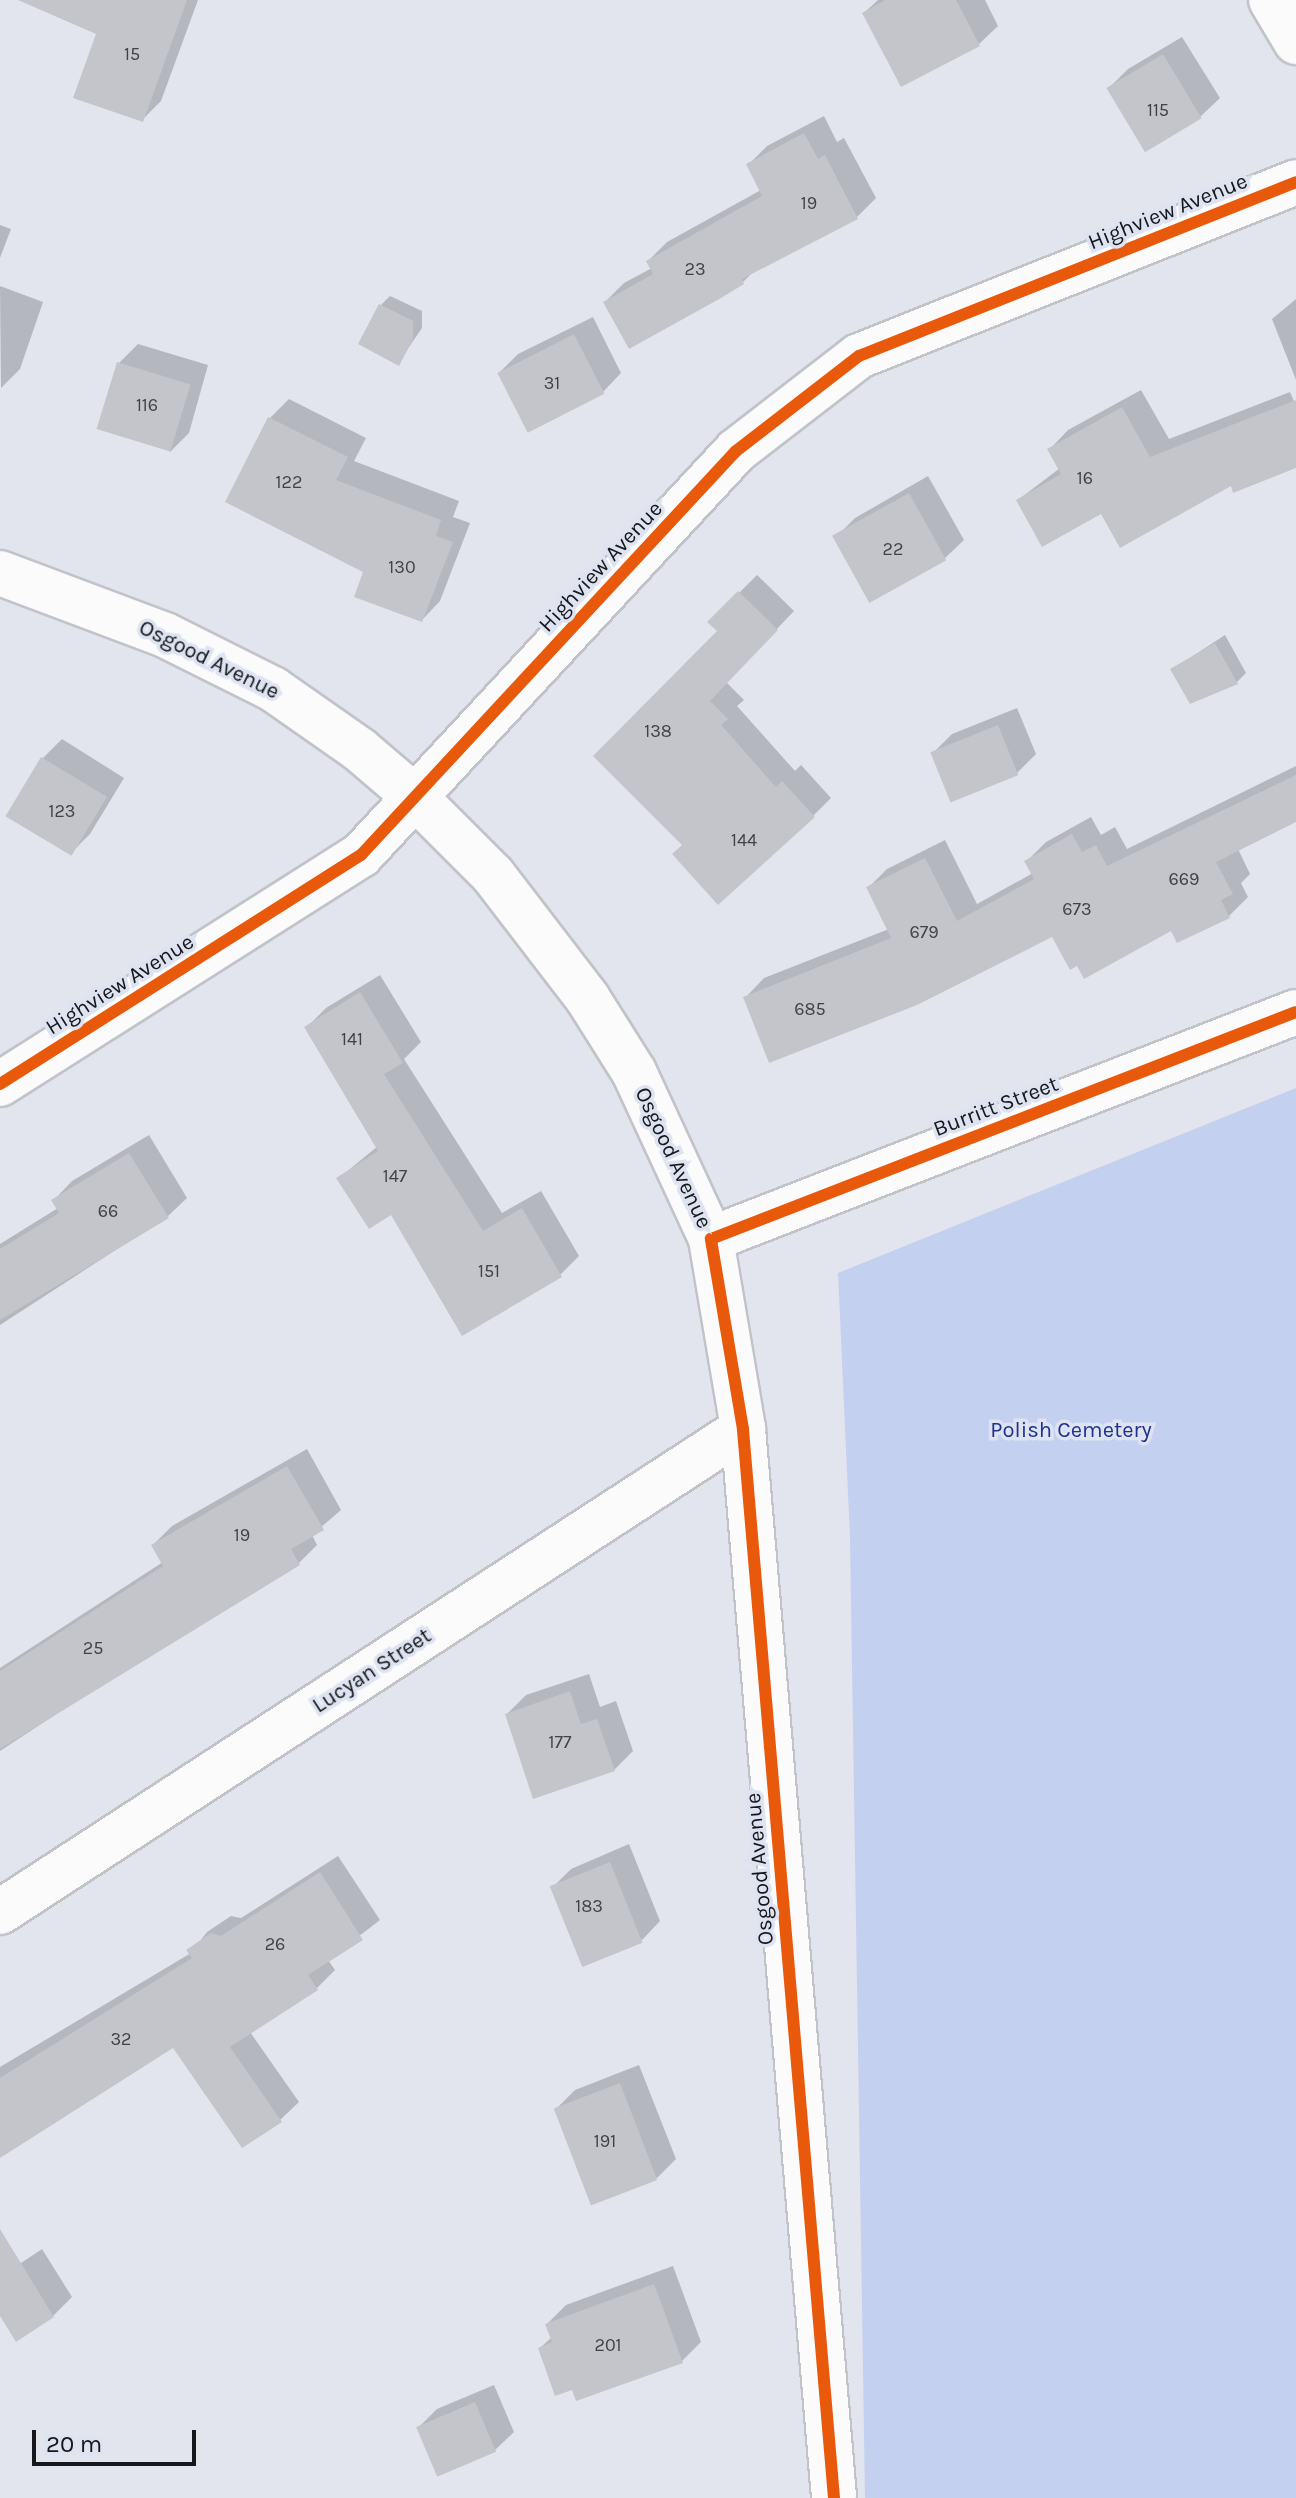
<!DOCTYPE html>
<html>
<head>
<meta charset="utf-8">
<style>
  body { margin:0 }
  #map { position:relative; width:1296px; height:2498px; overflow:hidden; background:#e2e5ed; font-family:Karla,sans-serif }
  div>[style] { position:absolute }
  .green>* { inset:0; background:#c4d0f0 }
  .shadow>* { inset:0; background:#0003 }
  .building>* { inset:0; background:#c3c5cb; transform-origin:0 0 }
  .roads { filter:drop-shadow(2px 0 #c1c3c9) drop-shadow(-2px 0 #c1c3c9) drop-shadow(0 2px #c1c3c9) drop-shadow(0 -2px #c1c3c9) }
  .minor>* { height:44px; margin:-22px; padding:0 22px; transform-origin:22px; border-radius:22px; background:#fbfbfc }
  .cycleway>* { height:12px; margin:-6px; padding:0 6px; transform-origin:6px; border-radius:6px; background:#e8590c }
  span { translate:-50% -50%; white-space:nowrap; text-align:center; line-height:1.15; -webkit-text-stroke:7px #dee3f1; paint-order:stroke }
  .number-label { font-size:18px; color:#404247 }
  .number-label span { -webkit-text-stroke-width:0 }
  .street-label { font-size:22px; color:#15171b }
  .park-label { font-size:22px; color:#20328e }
  .scale { position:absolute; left:32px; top:2430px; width:164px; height:36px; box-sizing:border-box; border:4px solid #15171b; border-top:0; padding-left:10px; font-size:24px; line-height:28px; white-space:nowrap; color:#15171b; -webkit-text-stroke:6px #dee3f1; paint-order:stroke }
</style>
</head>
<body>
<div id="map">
  <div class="green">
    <i style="clip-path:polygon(1296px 1088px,1296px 2498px,865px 2498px,850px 1538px,838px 1273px)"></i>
  </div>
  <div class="shadow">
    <i style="clip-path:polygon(90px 0,198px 0,161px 101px,142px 120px,98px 33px)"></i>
    <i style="clip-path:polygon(878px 0,985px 0,998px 26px,979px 44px,902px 85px,864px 13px)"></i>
    <i style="clip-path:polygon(1182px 37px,1220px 98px,1201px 116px,1146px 149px,1109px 88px,1128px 69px)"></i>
    <i style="clip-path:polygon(824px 116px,837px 142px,844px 138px,876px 198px,857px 217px,754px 271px,743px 282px,605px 302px,624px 283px,652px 268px,648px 261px,667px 242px,761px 190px,748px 165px,767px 146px)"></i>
    <i style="clip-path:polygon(0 225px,11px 229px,0 258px)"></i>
    <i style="clip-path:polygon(0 286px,43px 302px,20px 369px,1px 388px)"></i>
    <i style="clip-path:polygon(390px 296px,422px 311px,422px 328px,398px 363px,381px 305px)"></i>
    <i style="clip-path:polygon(1296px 299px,1296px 380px,1272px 319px)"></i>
    <i style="clip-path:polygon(593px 317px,621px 373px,603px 392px,499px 373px,518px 354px)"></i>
    <i style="clip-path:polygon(138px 344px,208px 365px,189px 433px,170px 452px,119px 363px)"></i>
    <i style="clip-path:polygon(1141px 390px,1169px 439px,1290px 392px,1296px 406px,1296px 464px,1102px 511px,1018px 500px,1060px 468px,1050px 449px,1068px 430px)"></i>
    <i style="clip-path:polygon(289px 399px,366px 438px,354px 461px,459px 501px,453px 517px,470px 523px,440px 601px,422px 620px,366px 571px,270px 418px)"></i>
    <i style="clip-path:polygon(928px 476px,964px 540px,945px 558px,836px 537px,855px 518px)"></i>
    <i style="clip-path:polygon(757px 575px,794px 611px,726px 682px,744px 700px,737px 706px,795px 771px,801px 765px,831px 798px,813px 816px,684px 845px,720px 631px,710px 622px)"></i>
    <i style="clip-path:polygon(1225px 635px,1246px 673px,1237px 682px,1173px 669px)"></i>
    <i style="clip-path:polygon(1017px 708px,1036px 754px,1017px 773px,933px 753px,952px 734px)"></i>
    <i style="clip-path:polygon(62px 739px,124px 778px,90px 834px,71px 853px,43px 758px)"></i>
    <i style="clip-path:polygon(1296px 766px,1296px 820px,1238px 849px,1250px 874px,1241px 883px,1248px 897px,1229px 916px,1172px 928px,1053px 935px,746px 997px,764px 978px,889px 929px,868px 888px,887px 869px,945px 840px,977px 904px,1033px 873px,1027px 861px,1046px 842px,1091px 817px,1101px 835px,1115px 827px,1127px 849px)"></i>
    <i style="clip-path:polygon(380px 975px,421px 1042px,404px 1059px,502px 1213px,541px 1191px,579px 1256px,560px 1275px,392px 1212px,339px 1178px,378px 1146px,307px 1027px,326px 1008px)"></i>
    <i style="clip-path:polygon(149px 1135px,187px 1198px,168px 1216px,0 1325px,0 1244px,58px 1208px,54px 1200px,72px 1181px)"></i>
    <i style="clip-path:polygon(307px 1449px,341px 1510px,312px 1535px,317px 1545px,298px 1564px,192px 1625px,0 1751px,0 1668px,163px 1562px,153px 1545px,172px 1526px)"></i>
    <i style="clip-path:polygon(589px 1674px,600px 1707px,616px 1701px,633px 1751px,614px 1770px,507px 1714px,526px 1695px)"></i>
    <i style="clip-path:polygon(629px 1844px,660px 1921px,642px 1940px,552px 1888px,571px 1869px)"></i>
    <i style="clip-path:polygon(338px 1856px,380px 1920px,328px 1960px,335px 1970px,317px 1988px,250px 2032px,299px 2102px,280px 2120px,174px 2046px,0 2153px,0 2067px,191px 1953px,207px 1932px,231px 1916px,241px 1918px)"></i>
    <i style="clip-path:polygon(639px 2065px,676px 2159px,657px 2178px,556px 2109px,575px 2090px)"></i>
    <i style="clip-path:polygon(42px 2249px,72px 2297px,53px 2316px,0 2312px,0 2277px)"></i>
    <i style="clip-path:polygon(673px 2266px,701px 2342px,682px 2361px,573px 2387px,540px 2348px,552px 2337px,547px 2324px,566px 2305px)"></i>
    <i style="clip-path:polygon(494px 2385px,514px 2432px,495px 2450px,418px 2428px,437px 2409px)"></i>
  </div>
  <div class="building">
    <i style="clip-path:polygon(18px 0,187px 0,143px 122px,73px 98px,96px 34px)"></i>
    <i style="clip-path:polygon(885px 0,956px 0,980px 46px,901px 87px,862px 13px)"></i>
    <i style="left:1163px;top:54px;width:75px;height:66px;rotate:59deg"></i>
    <i style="clip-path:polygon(804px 133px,818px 159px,825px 155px,858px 219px,742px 279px,744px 284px,721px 298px,629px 349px,603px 302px,653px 274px,646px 261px,762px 196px,746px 164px)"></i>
    <i style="clip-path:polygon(379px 304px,413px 321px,413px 339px,399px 366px,358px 344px)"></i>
    <i style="left:574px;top:334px;width:67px;height:86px;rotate:63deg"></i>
    <i style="left:117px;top:362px;width:77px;height:70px;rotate:17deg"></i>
    <i style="clip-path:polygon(1296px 400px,1296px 468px,1233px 493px,1231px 486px,1120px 548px,1101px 514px,1042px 547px,1016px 500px,1061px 474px,1047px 449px,1122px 407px,1150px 457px)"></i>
    <i style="clip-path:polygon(268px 417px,348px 457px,336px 480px,441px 520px,436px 536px,453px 542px,422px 622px,354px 597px,363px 572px,225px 502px)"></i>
    <i style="left:909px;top:493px;width:77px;height:88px;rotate:61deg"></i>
    <i style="clip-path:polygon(738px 591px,778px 630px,710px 701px,728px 719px,721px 725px,776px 787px,782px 781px,815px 817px,718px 905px,672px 854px,682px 845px,593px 756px,717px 631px,707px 622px)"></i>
    <i style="clip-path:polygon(1215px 643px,1238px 684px,1190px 704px,1170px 669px)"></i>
    <i style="left:998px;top:725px;width:54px;height:73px;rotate:68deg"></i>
    <i style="left:41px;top:757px;width:77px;height:69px;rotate:31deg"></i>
    <i style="clip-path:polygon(1296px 775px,1296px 822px,1216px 862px,1233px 894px,1221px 900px,1230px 918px,1177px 943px,1171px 931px,1084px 979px,1077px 966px,1070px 970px,1052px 937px,917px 1005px,769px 1063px,743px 997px,891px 938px,866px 887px,925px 858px,957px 921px,1034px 879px,1024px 861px,1072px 834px,1082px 852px,1096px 845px,1107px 866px)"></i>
    <i style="clip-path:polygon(360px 992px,403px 1063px,384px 1074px,483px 1231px,522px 1208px,562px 1277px,462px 1336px,391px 1215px,369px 1229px,336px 1178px,378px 1151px,304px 1027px)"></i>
    <i style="clip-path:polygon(129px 1153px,169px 1218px,0 1320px,0 1249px,59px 1213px,51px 1200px)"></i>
    <i style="clip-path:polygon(287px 1466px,324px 1530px,291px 1549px,300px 1565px,0 1749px,0 1671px,163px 1566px,151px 1545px)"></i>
    <i style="clip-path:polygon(570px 1691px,581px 1724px,597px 1719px,615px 1771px,533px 1799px,505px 1714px)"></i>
    <i style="left:610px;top:1862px;width:87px;height:65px;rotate:68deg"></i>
    <i style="clip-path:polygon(320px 1872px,363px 1940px,308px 1975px,318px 1990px,230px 2047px,282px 2122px,242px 2148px,173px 2048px,0 2158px,0 2078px,192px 1958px,186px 1950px,211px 1933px,221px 1936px)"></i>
    <i style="left:620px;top:2083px;width:104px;height:71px;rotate:69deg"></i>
    <i style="clip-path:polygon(0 2229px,54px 2317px,16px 2342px,0 2316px)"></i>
    <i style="clip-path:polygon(654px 2284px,683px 2363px,576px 2401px,572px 2390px,555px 2396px,538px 2348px,552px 2342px,545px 2324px)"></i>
    <i style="left:475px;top:2402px;width:54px;height:64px;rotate:67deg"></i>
  </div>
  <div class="roads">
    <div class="minor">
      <i style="left:1271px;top:0;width:49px;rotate:59.2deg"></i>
      <i style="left:0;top:573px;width:176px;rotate:20.6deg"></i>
      <i style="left:165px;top:635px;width:121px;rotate:26.6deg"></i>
      <i style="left:273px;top:689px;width:106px;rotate:35deg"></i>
      <i style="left:360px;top:750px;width:72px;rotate:40.5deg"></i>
      <i style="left:415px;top:797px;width:110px;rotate:45deg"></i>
      <i style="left:493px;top:875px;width:156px;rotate:52.5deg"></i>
      <i style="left:588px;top:999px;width:86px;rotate:57.8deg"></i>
      <i style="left:634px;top:1072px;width:184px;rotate:65.2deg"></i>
      <i style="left:711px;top:1239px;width:193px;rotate:80.4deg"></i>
      <i style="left:743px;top:1429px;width:1073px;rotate:85.13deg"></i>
      <i style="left:0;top:1084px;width:428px;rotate:-32.4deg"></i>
      <i style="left:361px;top:855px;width:551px;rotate:-47.13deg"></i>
      <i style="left:736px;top:451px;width:155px;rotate:-37.7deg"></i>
      <i style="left:859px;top:356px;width:470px;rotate:-21.7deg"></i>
      <i style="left:711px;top:1239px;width:627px;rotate:-21.21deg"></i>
      <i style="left:0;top:1912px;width:886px;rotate:-33.03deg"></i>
    </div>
  </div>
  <div class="cycleway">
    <i style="left:0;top:1084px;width:428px;rotate:-32.4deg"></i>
    <i style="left:361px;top:855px;width:551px;rotate:-47.13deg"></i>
    <i style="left:736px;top:451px;width:155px;rotate:-37.7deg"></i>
    <i style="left:859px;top:356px;width:470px;rotate:-21.7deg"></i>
    <i style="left:834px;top:2498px;width:1073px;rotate:-94.87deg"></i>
    <i style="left:743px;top:1429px;width:193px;rotate:-99.6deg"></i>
    <i style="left:711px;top:1239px;width:627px;rotate:-21.21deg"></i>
  </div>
  <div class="number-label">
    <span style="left:132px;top:54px">15</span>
    <span style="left:1158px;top:110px">115</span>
    <span style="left:809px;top:203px">19</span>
    <span style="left:695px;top:269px">23</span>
    <span style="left:552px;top:383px">31</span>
    <span style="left:147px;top:405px">116</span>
    <span style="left:1085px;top:478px">16</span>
    <span style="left:289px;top:482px">122</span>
    <span style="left:893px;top:549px">22</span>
    <span style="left:402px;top:567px">130</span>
    <span style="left:658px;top:731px">138</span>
    <span style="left:62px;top:811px">123</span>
    <span style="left:744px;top:840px">144</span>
    <span style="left:1184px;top:879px">669</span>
    <span style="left:1077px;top:909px">673</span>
    <span style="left:924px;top:932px">679</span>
    <span style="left:810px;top:1009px">685</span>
    <span style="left:352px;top:1039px">141</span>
    <span style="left:395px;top:1176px">147</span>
    <span style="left:108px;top:1211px">66</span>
    <span style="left:489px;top:1271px">151</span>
    <span style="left:242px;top:1535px">19</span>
    <span style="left:93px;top:1648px">25</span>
    <span style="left:560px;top:1742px">177</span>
    <span style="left:589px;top:1906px">183</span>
    <span style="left:275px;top:1944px">26</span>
    <span style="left:121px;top:2039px">32</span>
    <span style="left:605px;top:2141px">191</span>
    <span style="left:608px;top:2345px">201</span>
  </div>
  <div class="street-label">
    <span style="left:1168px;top:212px;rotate:-22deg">Highview Avenue</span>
    <span style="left:601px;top:567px;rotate:-47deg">Highview Avenue</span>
    <span style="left:209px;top:660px;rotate:26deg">Osgood Avenue</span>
    <span style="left:120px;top:985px;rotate:-32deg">Highview Avenue</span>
    <span style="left:996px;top:1107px;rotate:-21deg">Burritt Street</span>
    <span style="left:673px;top:1158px;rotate:65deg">Osgood Avenue</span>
    <span style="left:372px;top:1671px;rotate:-33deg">Lucyan Street</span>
    <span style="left:760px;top:1869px;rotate:-95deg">Osgood Avenue</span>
  </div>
  <div class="park-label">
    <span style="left:1071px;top:1431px">Polish Cemetery</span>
  </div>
  <div class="scale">20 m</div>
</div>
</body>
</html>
